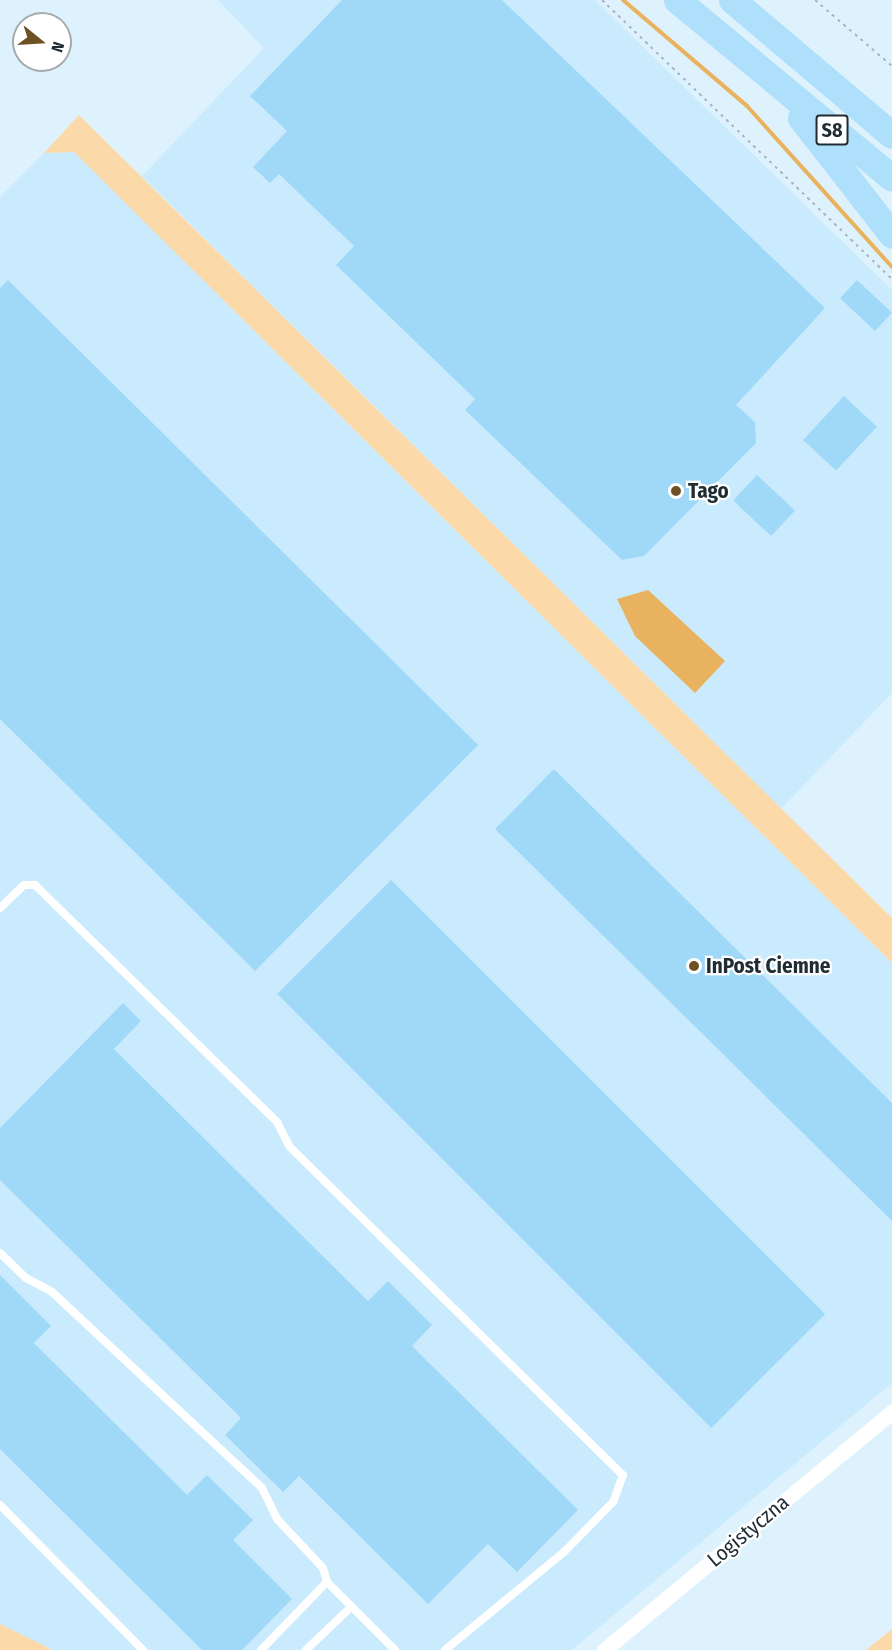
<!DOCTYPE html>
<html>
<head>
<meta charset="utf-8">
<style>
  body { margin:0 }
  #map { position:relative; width:892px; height:1650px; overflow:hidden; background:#def2fe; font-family:"Fira Sans Condensed",sans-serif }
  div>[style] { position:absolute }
  .built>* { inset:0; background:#caebfe }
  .green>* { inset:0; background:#fcd9a8 }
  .water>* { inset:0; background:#e9b25e }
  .stream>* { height:4px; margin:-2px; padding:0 2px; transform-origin:2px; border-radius:2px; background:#e9b25e }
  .building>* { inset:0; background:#a0d9f8; transform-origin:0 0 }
  .path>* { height:2px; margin-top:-1px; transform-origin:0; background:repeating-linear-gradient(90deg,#a4b6c1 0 3px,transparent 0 7.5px) }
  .service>* { height:8px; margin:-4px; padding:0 4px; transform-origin:4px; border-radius:4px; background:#fff }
  .minor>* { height:15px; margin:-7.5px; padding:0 7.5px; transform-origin:7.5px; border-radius:7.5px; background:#fff }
  .motorway>* { height:27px; margin:-13.5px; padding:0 13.5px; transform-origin:13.5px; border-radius:13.5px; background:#aee0fb }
  .dots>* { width:16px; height:16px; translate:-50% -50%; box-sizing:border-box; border:3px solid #fff; border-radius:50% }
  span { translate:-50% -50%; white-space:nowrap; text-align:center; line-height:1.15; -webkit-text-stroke:4.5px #fff; paint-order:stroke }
  .shield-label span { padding:2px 4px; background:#fff; border:2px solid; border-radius:4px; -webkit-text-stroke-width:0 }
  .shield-label { font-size:20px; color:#1f2c33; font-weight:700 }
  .poi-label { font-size:21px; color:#1f2c33; font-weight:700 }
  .left { translate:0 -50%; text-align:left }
  .street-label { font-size:21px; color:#1f2c33 }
  .north { position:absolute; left:12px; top:12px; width:60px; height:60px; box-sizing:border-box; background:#fff; border:2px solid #a5abad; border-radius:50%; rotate:108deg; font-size:16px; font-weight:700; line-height:24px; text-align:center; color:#1f2c33 }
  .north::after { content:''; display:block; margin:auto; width:21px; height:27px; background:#6d5124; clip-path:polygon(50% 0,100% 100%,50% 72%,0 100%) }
</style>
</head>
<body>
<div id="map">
  <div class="built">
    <i style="clip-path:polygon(218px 0,595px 0,892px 290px,892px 693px,781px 809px,142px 176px,264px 48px)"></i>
    <i style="clip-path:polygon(74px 152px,892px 963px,892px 1383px,572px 1650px,52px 1650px,0 1624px,0 197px,44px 153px)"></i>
  </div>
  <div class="green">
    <i style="clip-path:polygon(79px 115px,892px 918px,892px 963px,74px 152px,44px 153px)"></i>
    <i style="clip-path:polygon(0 1624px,41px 1644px,52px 1650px,0 1650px)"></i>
    <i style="clip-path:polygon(892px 1629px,892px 1650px,866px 1650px)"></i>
  </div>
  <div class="water">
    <i style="clip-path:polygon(648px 590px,725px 661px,695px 693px,635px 636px,617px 599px)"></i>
  </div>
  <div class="stream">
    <i style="left:623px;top:0;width:163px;rotate:40.5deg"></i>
    <i style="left:747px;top:106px;width:217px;rotate:48deg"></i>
  </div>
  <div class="building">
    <i style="clip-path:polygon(342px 0,502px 0,825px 308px,736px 405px,755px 422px,756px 443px,644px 556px,622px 560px,465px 410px,475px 399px,336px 265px,354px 246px,279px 174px,270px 183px,253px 167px,287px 131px,250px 96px)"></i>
    <i style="clip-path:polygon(8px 280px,478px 745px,255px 971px,0 719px,0 288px)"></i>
    <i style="left:857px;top:280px;width:48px;height:25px;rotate:43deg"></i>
    <i style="left:844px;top:396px;width:45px;height:60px;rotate:43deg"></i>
    <i style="left:757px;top:475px;width:52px;height:35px;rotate:43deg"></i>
    <i style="clip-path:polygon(554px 769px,892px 1103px,892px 1221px,495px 829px)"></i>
    <i style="left:391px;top:880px;width:614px;height:161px;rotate:45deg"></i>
    <i style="clip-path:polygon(123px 1003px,141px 1021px,114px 1049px,368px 1301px,388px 1281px,432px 1325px,412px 1346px,578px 1510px,517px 1572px,488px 1544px,428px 1604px,299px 1476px,283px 1492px,225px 1435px,241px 1418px,0 1180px,0 1128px)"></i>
    <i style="clip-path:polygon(0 1275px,51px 1326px,34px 1343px,187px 1495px,207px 1475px,253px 1520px,233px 1540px,292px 1599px,242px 1650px,202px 1650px,0 1449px)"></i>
  </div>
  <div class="path">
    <i style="left:602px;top:0;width:402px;rotate:43.9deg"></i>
    <i style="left:815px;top:0;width:101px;rotate:40.6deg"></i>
  </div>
  <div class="service">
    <i style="left:0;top:908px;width:33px;rotate:-44deg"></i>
    <i style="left:24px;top:885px;width:11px"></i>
    <i style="left:35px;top:885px;width:339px;rotate:44.4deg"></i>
    <i style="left:277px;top:1122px;width:28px;rotate:63deg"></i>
    <i style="left:290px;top:1147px;width:467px;rotate:44.6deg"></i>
    <i style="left:623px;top:1475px;width:29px;rotate:110deg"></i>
    <i style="left:613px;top:1502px;width:70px;rotate:134.4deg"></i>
    <i style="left:564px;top:1552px;width:154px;rotate:140.5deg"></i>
    <i style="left:0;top:1253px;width:36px;rotate:44deg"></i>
    <i style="left:26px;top:1278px;width:30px;rotate:28deg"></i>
    <i style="left:52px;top:1292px;width:287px;rotate:43deg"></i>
    <i style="left:262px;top:1488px;width:34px;rotate:64deg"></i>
    <i style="left:277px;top:1519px;width:67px;rotate:46.8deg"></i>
    <i style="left:323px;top:1568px;width:15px;rotate:74deg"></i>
    <i style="left:0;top:1505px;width:204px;rotate:45.4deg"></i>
    <i style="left:261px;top:1650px;width:95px;rotate:-45.9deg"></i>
    <i style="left:327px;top:1582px;width:96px;rotate:45deg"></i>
    <i style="left:306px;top:1650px;width:62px;rotate:-43.7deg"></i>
  </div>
  <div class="minor">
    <i style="left:604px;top:1650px;width:374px;rotate:-39.6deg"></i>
  </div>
  <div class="motorway">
    <i style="left:677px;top:0;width:279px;rotate:39.6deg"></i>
    <i style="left:732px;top:0;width:209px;rotate:40.2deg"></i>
    <i style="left:801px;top:118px;width:148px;rotate:52.1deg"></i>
  </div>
  <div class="dots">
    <i style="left:676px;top:491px;background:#6d5124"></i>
    <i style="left:694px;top:966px;background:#6d5124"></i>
  </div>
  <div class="shield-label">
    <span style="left:832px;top:130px">S8</span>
  </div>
  <div class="poi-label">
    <span class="left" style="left:688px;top:491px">Tago</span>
    <span class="left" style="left:706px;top:966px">InPost Ciemne</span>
  </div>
  <div class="street-label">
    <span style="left:748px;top:1531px;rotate:-40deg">Logistyczna</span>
  </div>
  <div class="north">N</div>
</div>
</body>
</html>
